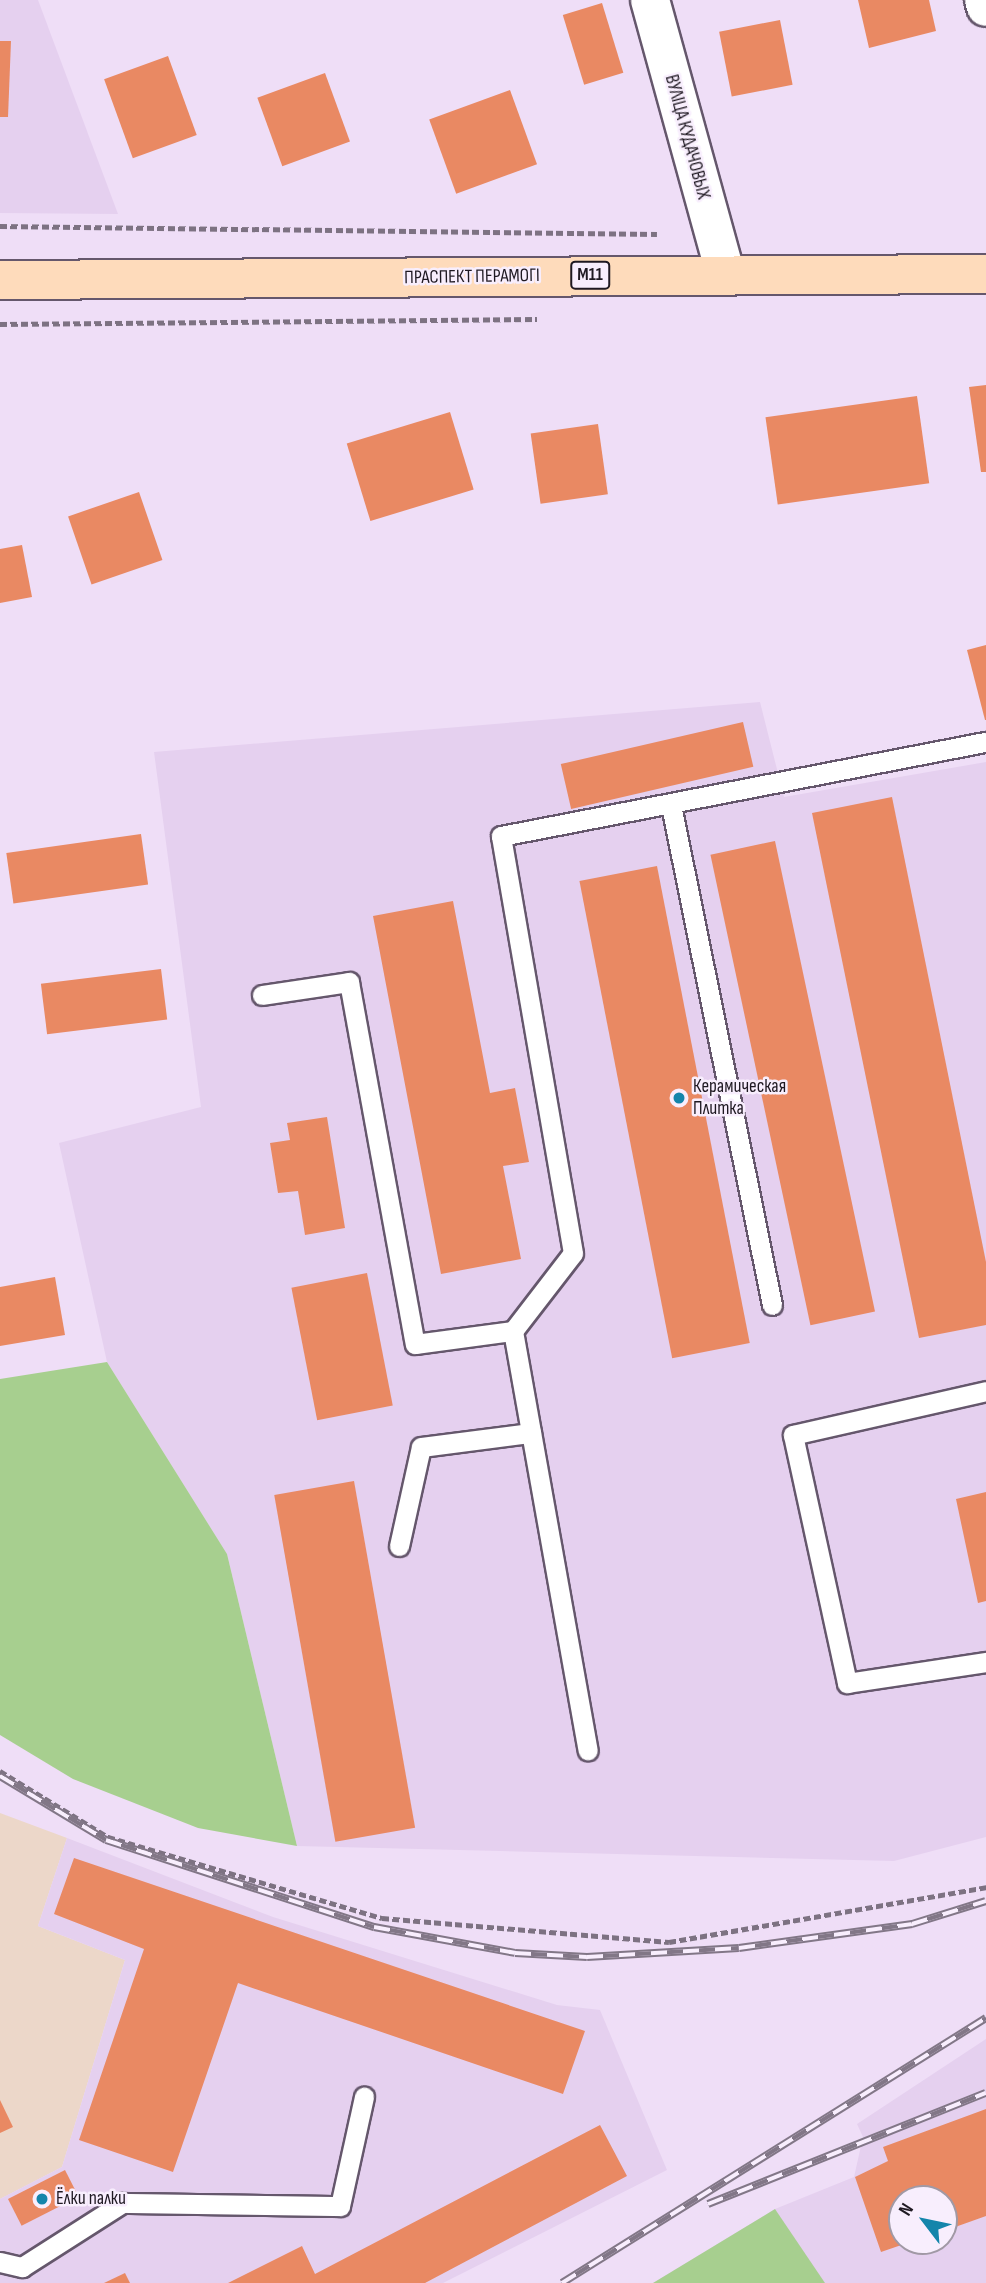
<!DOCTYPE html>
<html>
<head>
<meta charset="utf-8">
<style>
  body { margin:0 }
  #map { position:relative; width:986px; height:2283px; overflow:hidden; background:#efdef7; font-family:"Sofia Sans Condensed",sans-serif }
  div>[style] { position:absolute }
  .commercial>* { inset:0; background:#ecd7c9 }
  .built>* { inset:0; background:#e5d0ef }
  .green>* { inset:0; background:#a7cf8f }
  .building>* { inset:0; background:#e98963; transform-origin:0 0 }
  .path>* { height:4.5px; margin-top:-2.25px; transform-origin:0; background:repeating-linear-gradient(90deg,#7d7282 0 7px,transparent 0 10.5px) }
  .roads { filter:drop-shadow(2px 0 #65576c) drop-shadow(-2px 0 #65576c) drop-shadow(0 2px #65576c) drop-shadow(0 -2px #65576c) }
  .lane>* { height:19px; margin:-9.5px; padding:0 9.5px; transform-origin:9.5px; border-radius:9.5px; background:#fff }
  .street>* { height:38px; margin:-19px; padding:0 19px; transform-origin:19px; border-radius:19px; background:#fff }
  .primary>* { height:38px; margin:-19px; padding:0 19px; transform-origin:19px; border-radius:19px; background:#fedbbb }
  .rail>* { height:8px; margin-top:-4px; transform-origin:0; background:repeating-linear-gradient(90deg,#f8eefd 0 16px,#827787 0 32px); box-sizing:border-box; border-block:2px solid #827787 }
  .dots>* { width:19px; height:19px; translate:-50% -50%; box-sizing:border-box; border:4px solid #f8eefd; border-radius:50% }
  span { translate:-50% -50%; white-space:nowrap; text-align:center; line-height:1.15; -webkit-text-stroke:5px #f8eefd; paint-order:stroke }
  .shield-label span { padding:2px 5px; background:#f8eefd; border:2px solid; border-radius:5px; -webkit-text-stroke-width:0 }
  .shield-label { font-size:18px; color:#1f1922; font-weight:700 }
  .street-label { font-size:19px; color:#1f1922 }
  .poi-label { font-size:19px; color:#1f1922 }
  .left { translate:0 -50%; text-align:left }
  .north { position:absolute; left:888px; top:2185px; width:70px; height:70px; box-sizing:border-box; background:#f8eefd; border:2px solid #a199a5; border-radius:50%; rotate:302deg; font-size:19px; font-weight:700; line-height:28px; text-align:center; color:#1f1922 }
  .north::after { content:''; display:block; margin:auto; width:24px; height:32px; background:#1485ab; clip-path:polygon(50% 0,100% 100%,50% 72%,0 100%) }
</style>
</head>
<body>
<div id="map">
  <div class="commercial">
    <i style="clip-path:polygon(0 1813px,67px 1838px,38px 1926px,125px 1960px,62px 2167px,0 2199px)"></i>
  </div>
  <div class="built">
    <i style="clip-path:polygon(0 0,38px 0,118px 214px,0 213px)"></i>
    <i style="clip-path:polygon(760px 702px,784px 797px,986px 762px,986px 1837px,894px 1861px,297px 1846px,227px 1554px,107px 1362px,59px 1143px,201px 1107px,154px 752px)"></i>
    <i style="clip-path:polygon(67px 1838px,273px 1917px,557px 2005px,600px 2010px,667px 2170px,443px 2283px,0 2283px,0 2199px,62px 2167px,125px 1960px,38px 1926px)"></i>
    <i style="clip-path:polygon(evenodd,986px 2039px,986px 2283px,653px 2283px,775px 2209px,854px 2177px,863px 2137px,857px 2124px,986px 2039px,902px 2199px,944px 2199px,944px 2241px,902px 2241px,902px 2199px)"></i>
  </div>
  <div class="green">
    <i style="clip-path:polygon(107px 1362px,227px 1554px,297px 1846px,198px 1828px,73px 1779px,0 1735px,0 1379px)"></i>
    <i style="clip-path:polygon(775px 2209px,825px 2283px,653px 2283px)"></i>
  </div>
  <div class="building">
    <i style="clip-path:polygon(858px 0,929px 0,936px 31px,869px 48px)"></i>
    <i style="left:602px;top:3px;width:73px;height:41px;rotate:73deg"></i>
    <i style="left:780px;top:20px;width:66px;height:62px;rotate:79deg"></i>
    <i style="clip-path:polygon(0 41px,11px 41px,8px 117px,0 117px)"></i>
    <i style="left:168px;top:56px;width:84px;height:68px;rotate:70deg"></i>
    <i style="left:325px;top:73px;width:73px;height:72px;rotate:70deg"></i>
    <i style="left:510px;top:90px;width:79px;height:86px;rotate:70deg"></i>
    <i style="clip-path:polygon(986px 385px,986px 472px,981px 472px,969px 387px)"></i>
    <i style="left:917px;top:396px;width:88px;height:153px;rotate:82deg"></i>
    <i style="left:450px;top:412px;width:81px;height:108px;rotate:73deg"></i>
    <i style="left:598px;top:424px;width:71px;height:68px;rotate:82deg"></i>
    <i style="left:139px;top:492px;width:72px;height:75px;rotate:71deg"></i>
    <i style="clip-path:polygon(22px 545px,32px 597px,0 603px,0 549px)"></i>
    <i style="clip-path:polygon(986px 645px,986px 720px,985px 720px,967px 650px)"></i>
    <i style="left:743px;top:722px;width:46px;height:187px;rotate:77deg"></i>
    <i style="clip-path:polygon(892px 797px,986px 1262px,986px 1325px,919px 1338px,812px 813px)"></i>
    <i style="left:141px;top:834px;width:51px;height:136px;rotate:82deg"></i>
    <i style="left:775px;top:841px;width:481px;height:66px;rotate:78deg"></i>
    <i style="left:657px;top:866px;width:486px;height:79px;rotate:79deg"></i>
    <i style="clip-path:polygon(453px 901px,490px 1093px,515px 1088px,529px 1162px,503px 1166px,521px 1259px,441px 1274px,373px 916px)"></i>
    <i style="left:161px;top:969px;width:51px;height:121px;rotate:83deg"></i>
    <i style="clip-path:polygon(327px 1117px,345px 1228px,305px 1235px,298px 1191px,278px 1193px,270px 1143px,290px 1140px,287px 1123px)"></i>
    <i style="left:367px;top:1273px;width:135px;height:77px;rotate:79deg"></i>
    <i style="clip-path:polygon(55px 1277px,65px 1335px,0 1346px,0 1287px)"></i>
    <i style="left:354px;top:1481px;width:352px;height:81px;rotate:80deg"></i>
    <i style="clip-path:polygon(986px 1492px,986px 1601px,978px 1603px,956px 1499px)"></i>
    <i style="clip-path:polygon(74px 1858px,585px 2031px,563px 2094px,238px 1983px,173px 2172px,79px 2140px,144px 1949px,54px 1914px)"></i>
    <i style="clip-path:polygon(0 2100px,13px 2127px,0 2133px)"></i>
    <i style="clip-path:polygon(986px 2109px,986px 2216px,944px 2231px,944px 2199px,902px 2199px,902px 2241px,913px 2241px,881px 2252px,855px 2177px,888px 2161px,883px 2147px)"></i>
    <i style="clip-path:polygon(600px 2125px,627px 2176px,425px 2283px,228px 2283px,302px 2246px,315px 2274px)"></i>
    <i style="left:65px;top:2170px;width:30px;height:64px;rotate:63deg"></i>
    <i style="clip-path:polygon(125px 2273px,130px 2283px,104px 2283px)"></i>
  </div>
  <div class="path">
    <i style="left:0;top:226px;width:657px;rotate:0.7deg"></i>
    <i style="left:0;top:324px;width:537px;rotate:-0.53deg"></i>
    <i style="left:0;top:1771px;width:127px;rotate:31.4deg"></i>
    <i style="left:108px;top:1837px;width:286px;rotate:16.5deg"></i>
    <i style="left:382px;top:1918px;width:288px;rotate:4.8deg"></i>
    <i style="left:669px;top:1942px;width:322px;rotate:-9.8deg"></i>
  </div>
  <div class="roads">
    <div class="lane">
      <i style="left:671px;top:805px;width:510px;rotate:78.58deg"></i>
      <i style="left:262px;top:995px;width:88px;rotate:-8.5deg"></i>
      <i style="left:349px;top:982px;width:368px;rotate:79.7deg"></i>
      <i style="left:415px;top:1344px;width:99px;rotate:-7.6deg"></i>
      <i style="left:513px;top:1331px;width:98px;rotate:-52.4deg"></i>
      <i style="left:573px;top:1253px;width:423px;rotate:-99.8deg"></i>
      <i style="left:501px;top:836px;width:494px;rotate:-11deg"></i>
      <i style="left:513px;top:1331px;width:426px;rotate:79.9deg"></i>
      <i style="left:986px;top:1391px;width:198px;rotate:167.2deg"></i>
      <i style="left:793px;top:1435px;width:254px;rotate:77.7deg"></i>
      <i style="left:847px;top:1683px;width:141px;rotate:-8.6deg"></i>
      <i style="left:399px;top:1546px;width:101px;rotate:-77.5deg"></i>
      <i style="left:421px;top:1447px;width:111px;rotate:-7.3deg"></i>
      <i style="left:0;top:2262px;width:23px;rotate:13deg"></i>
      <i style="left:22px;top:2267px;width:119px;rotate:-32.6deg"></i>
      <i style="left:122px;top:2203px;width:218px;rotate:0.8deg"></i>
      <i style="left:340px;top:2206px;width:112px;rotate:-77.6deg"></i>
    </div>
    <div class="street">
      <i style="left:650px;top:0;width:283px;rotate:74.6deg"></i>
      <i style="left:984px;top:0;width:7px;rotate:74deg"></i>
    </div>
    <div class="primary">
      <i style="left:0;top:280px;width:986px;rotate:-0.35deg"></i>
    </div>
  </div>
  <div class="rail">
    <i style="left:0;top:1776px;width:124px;rotate:31.1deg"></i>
    <i style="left:106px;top:1840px;width:282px;rotate:18deg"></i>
    <i style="left:374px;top:1927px;width:143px;rotate:10.4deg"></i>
    <i style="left:515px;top:1953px;width:72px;rotate:3.2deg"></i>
    <i style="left:587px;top:1957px;width:152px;rotate:-3.4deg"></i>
    <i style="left:739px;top:1948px;width:175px;rotate:-7.9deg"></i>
    <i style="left:912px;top:1924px;width:77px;rotate:-17.3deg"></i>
    <i style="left:708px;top:2204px;width:299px;rotate:-21.8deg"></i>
    <i style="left:562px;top:2283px;width:500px;rotate:-32.01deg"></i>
  </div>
  <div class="dots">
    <i style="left:679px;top:1098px;background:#1485ab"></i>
    <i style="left:42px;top:2199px;background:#1485ab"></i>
  </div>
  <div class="shield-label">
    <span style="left:590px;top:275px">М11</span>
  </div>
  <div class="street-label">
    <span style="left:687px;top:137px;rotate:75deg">ВУЛІЦА КУДАЧОВЫХ</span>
    <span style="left:472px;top:277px;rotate:-1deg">ПРАСПЕКТ ПЕРАМОГІ</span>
  </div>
  <div class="poi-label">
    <span class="left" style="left:693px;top:1098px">Керамическая<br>Плитка</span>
    <span class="left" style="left:56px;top:2199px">Ёлки палки</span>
  </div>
  <div class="north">N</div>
</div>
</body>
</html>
